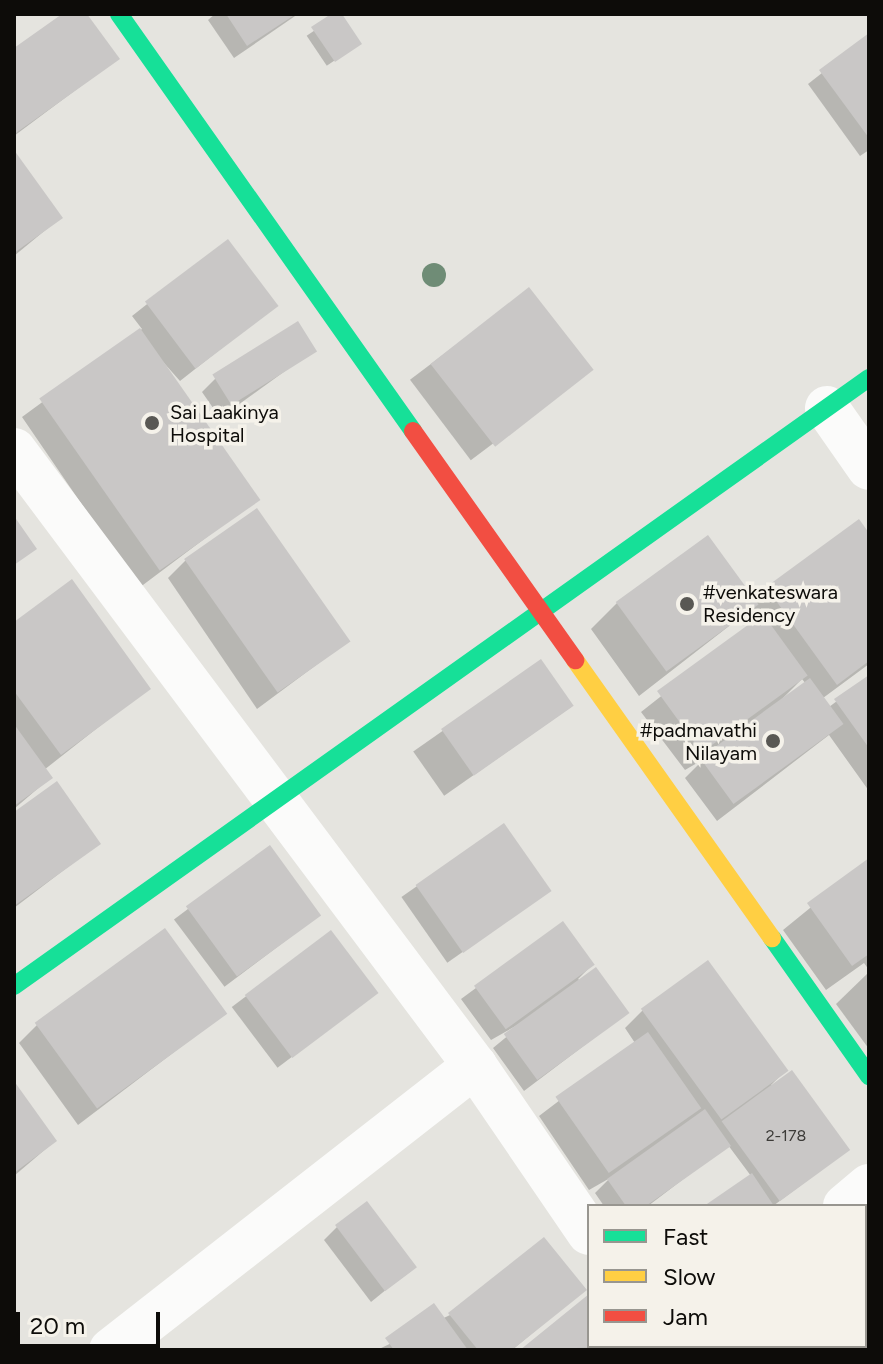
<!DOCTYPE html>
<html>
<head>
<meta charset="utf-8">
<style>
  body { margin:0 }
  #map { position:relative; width:883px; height:1364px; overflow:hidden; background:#e5e4df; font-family:Figtree,sans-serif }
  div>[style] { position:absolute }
  .shadow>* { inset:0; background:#0003; transform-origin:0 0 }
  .building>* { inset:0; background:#c9c7c6; transform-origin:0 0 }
  .street>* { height:44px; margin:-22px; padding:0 22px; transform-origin:22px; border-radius:22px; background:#fbfbfa }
  .fast>* { height:18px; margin:-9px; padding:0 9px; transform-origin:9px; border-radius:9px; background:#16e098 }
  .slow>* { height:18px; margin:-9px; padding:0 9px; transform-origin:9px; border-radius:9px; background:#ffcf43 }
  .jam>* { height:18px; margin:-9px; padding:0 9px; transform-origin:9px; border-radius:9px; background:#f24e42 }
  .trees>* { width:24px; height:24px; margin:-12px; border-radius:50%; background:#6f8c76 }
  .dots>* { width:22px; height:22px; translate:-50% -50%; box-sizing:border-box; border:4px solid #f5f2ea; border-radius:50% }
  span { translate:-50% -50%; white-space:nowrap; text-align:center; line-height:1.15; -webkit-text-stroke:7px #f5f2ea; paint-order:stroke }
  .number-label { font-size:16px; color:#3c3b38 }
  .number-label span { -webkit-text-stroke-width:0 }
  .poi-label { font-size:20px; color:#0d0c09 }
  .left { translate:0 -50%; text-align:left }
  .right { translate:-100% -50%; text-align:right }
  .frame { position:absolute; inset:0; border:16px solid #0d0c09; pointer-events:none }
  .legend { position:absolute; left:587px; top:1204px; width:280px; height:144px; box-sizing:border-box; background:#f5f2ea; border:2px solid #989690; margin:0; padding:10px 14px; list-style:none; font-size:24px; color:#0d0c09 }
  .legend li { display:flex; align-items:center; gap:16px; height:40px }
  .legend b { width:40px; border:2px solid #989690 }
  .scale { position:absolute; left:16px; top:1312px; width:144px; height:36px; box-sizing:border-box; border:4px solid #0d0c09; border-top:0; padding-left:10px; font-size:24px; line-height:28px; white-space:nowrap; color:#0d0c09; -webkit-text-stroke:6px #f5f2ea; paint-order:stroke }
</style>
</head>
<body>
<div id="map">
  <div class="shadow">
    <i style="clip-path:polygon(66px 14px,85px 14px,117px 59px,14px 136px,14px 51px)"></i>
    <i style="clip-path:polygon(215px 14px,298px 14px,234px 58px,208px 20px)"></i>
    <i style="left:339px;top:14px;width:36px;height:39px;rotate:56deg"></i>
    <i style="clip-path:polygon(869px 36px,869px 150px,860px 156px,808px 84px)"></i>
    <i style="clip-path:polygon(14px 154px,60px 218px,14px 256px)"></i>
    <i style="clip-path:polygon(227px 241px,275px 306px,180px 381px,156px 354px,256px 500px,139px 588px,22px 417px,142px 329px,132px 316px)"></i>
    <i style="left:529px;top:290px;width:101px;height:149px;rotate:53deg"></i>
    <i style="clip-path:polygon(314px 350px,220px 418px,202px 392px,215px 379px)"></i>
    <i style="clip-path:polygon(evenodd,869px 537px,869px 664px,823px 698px,829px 707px,869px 677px,869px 791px,829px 735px,717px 821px,685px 778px,704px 759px,685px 770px,641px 712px,759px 619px,751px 609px,639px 696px,591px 629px,617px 603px,754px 603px,869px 537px,802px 679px,806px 684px,784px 700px,783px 698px,802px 679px)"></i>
    <i style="clip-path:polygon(186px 560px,347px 642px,257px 709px,168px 578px)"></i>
    <i style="clip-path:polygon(14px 625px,148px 688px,44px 770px,50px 778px,14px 809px)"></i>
    <i style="left:541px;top:662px;width:54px;height:156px;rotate:55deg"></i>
    <i style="clip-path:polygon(14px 814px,98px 844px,14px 908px)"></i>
    <i style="left:503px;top:826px;width:80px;height:124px;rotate:55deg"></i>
    <i style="left:269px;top:848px;width:84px;height:119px;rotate:53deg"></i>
    <i style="clip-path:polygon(869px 860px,869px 970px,864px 963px,826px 990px,783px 930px)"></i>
    <i style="clip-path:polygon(563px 924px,592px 965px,578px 979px,627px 1013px,524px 1091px,493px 1048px,528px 1019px,491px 1040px,461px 999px)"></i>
    <i style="left:330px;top:933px;width:76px;height:123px;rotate:53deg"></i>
    <i style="clip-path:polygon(869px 972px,869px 1049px,836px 1004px)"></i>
    <i style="clip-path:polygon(643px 1010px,785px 1071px,771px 1085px,848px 1150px,773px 1206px,708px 1206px,751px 1176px,728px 1145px,648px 1206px,604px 1206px,595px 1193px,610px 1178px,589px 1190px,539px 1116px,635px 1043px,625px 1028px)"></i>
    <i style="clip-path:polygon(224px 1014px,78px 1125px,19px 1043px,37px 1025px)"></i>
    <i style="clip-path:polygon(14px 1085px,55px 1141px,14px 1176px)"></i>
    <i style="clip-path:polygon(869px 1224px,869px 1289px,865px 1284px)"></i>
    <i style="clip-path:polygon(337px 1227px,414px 1267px,371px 1302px,324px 1240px)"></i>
    <i style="clip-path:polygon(584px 1290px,512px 1350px,377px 1350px,450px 1315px)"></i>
    <i style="clip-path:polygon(589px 1296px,589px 1346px,629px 1346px,625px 1350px,523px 1350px)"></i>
    <i style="clip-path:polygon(869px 1299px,869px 1346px,865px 1342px)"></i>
    <i style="left:751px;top:1346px;width:97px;height:6px"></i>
  </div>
  <div class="building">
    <i style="clip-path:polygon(62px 14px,87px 14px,120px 59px,16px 133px,14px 48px)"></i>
    <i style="clip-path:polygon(226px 14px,296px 14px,247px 46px)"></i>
    <i style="clip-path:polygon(331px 14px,342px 14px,362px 44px,335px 62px,311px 27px)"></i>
    <i style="clip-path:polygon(869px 33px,869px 138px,819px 70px)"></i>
    <i style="clip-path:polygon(14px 150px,63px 218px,14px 253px)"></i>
    <i style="left:228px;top:239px;width:84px;height:104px;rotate:53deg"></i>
    <i style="left:529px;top:287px;width:105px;height:125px;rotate:52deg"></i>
    <i style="left:298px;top:321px;width:36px;height:101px;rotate:58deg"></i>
    <i style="left:140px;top:328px;width:210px;height:123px;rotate:55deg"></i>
    <i style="left:257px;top:508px;width:163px;height:89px;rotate:55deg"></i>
    <i style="clip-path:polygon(14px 516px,37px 549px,14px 565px)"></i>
    <i style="clip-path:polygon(859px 519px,869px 533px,869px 661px,837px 685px,766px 587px)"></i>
    <i style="left:708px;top:535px;width:86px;height:114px;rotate:54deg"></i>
    <i style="clip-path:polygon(72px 579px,151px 689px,61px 755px,14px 691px,14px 622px)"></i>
    <i style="left:763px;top:614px;width:76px;height:131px;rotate:54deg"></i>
    <i style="left:541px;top:659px;width:57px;height:122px;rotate:55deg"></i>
    <i style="clip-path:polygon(869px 675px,869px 748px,834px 699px)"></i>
    <i style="left:810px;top:678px;width:57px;height:136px;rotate:54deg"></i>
    <i style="clip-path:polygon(14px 724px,53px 778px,14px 806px)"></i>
    <i style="clip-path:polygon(57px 781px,101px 844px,14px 906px,14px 812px)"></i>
    <i style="left:504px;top:823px;width:83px;height:108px;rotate:55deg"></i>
    <i style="left:270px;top:845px;width:87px;height:104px;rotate:54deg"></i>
    <i style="clip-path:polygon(869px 858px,869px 954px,852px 966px,807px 903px)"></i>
    <i style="left:563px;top:921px;width:54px;height:110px;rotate:54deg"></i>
    <i style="left:165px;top:928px;width:106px;height:161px;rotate:54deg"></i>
    <i style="left:331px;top:930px;width:79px;height:108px;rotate:53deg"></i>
    <i style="left:708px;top:960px;width:137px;height:83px;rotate:54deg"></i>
    <i style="left:596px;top:967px;width:57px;height:114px;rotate:54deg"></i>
    <i style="left:648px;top:1032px;width:93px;height:113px;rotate:55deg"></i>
    <i style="left:792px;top:1070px;width:99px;height:87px;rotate:54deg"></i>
    <i style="clip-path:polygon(14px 1081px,57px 1141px,14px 1173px)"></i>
    <i style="clip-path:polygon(705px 1109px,731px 1146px,646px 1206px,626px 1206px,607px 1179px)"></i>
    <i style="clip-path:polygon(752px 1173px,774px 1206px,704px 1206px)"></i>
    <i style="left:367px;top:1201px;width:83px;height:40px;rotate:53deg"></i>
    <i style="clip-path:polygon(544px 1237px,587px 1290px,512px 1350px,478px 1350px,448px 1313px)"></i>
    <i style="clip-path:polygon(589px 1294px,589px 1346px,632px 1346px,520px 1350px)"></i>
    <i style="clip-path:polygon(434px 1303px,468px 1350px,394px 1350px,385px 1338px)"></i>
    <i style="left:748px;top:1346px;width:56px;height:6px"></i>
  </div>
  <div class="street">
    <i style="left:827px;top:408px;width:73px;rotate:55deg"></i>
    <i style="left:14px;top:450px;width:769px;rotate:53.19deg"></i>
    <i style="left:475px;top:1066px;width:202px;rotate:55.7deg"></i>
    <i style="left:845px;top:1206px;width:31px;rotate:-40deg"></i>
    <i style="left:111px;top:1350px;width:462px;rotate:-38deg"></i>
    <i style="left:674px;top:1350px;width:6px;rotate:-39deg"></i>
  </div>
  <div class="fast">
    <i style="left:119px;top:14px;width:510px;rotate:54.81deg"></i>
    <i style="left:772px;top:938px;width:169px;rotate:54.9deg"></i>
    <i style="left:14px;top:986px;width:1049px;rotate:-35.42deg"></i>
  </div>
  <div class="slow">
    <i style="left:575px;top:660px;width:341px;rotate:54.7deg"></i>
  </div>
  <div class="jam">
    <i style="left:413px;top:431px;width:281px;rotate:54.7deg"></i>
  </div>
  <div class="trees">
    <i style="left:434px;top:275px"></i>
  </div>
  <div class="dots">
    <i style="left:152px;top:423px;background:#595854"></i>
    <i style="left:687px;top:604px;background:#595854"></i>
    <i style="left:773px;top:741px;background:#595854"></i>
  </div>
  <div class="number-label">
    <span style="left:786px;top:1136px">2-178</span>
  </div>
  <div class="poi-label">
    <span class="left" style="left:170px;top:424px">Sai Laakinya<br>Hospital</span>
    <span class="left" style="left:703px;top:604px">#venkateswara<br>Residency</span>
    <span class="right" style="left:757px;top:742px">#padmavathi<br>Nilayam</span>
  </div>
  <div class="frame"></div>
  <ul class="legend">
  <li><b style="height:10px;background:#16e098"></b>Fast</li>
  <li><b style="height:10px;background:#ffcf43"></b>Slow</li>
  <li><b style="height:10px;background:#f24e42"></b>Jam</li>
  </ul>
  <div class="scale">20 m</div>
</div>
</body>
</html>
